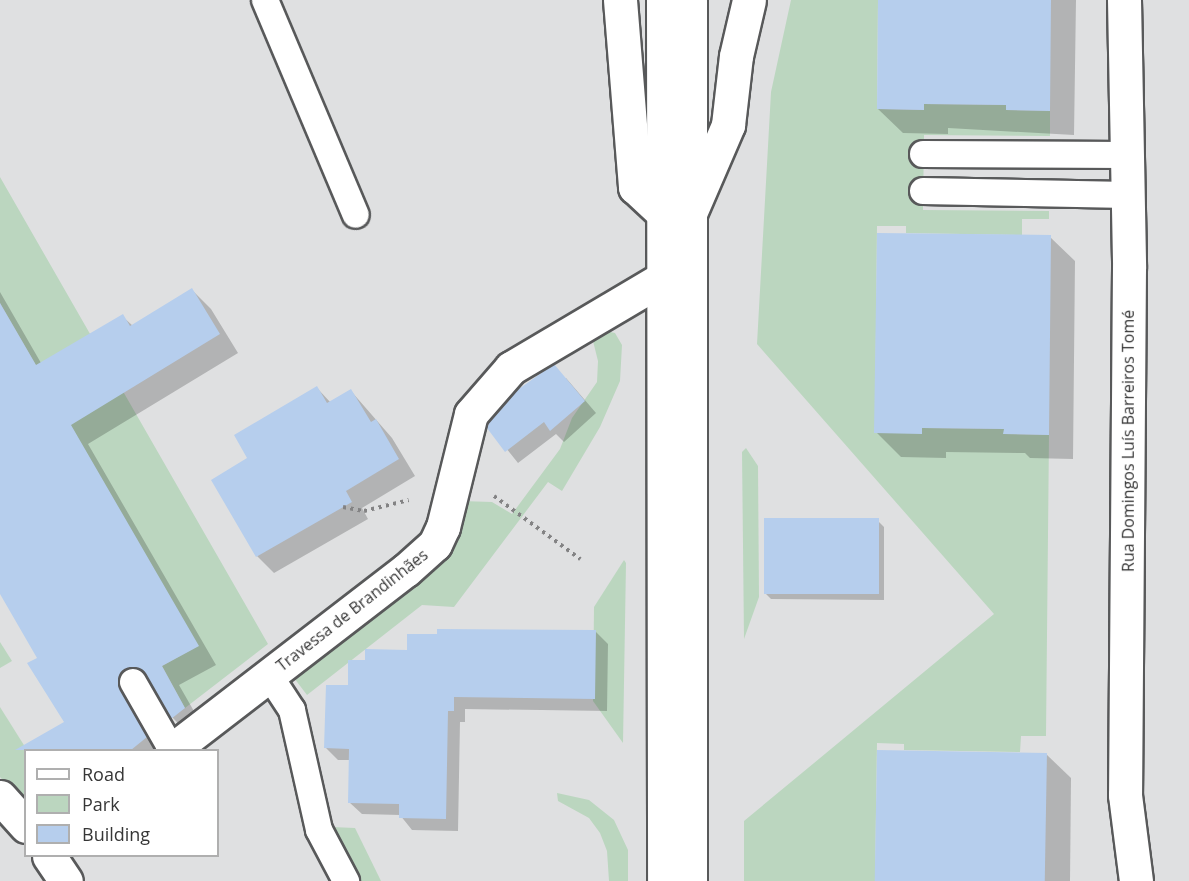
<!DOCTYPE html>
<html>
<head>
<meta charset="utf-8">
<style>
  body { margin:0 }
  #map { position:relative; width:1189px; height:881px; overflow:hidden; background:#dfe0e1; font-family:"Open Sans",sans-serif }
  div>[style] { position:absolute }
  .green>* { inset:0; background:#bbd6bf }
  .shadow>* { inset:0; background:#0003 }
  .building>* { inset:0; background:#b6ceed; transform-origin:0 0 }
  .path>* { height:4px; margin-top:-2px; transform-origin:0; background:repeating-linear-gradient(90deg,#838384 0 3px,transparent 0 7.5px) }
  .roads { filter:drop-shadow(2px 0 #58595a) drop-shadow(-2px 0 #58595a) drop-shadow(0 2px #58595a) drop-shadow(0 -2px #58595a) }
  .service>* { height:26px; margin:-13px; padding:0 13px; transform-origin:13px; border-radius:13px; background:#fff }
  .minor>* { height:33px; margin:-16.5px; padding:0 16.5px; transform-origin:16.5px; border-radius:16.5px; background:#fff }
  .trunk>* { height:33px; margin:-16.5px; padding:0 16.5px; transform-origin:16.5px; border-radius:16.5px; background:#fff }
  .motorway>* { height:33px; margin:-16.5px; padding:0 16.5px; transform-origin:16.5px; border-radius:16.5px; background:#fff }
  span { translate:-50% -50%; white-space:nowrap; text-align:center; line-height:1.15; -webkit-text-stroke:6px #fff; paint-order:stroke }
  .street-label { font-size:16px; color:#363636 }
  .legend { position:absolute; left:24px; top:749px; width:195px; height:108px; box-sizing:border-box; background:#fff; border:2px solid #afafaf; margin:0; padding:8px 10px; list-style:none; font-size:18px; color:#363636 }
  .legend li { display:flex; align-items:center; gap:12px; height:30px }
  .legend b { width:30px; border:2px solid #afafaf }
</style>
</head>
<body>
<div id="map">
  <div class="green">
    <i style="clip-path:polygon(791px 0,878px 0,877px 109px,923px 110px,924px 104px,1006px 105px,1006px 110px,1050px 111px,1050px 136px,924px 135px,923px 210px,1049px 211px,1049px 219px,1022px 219px,1022px 235px,906px 233px,906px 226px,877px 226px,875px 433px,922px 428px,1004px 429px,1004px 434px,1049px 435px,1046px 736px,1021px 736px,1020px 752px,904px 750px,904px 744px,877px 743px,875px 881px,744px 881px,744px 821px,994px 614px,757px 344px,771px 92px)"></i>
    <i style="clip-path:polygon(0 177px,268px 644px,185px 708px,162px 666px,198px 646px,0 303px)"></i>
    <i style="clip-path:polygon(606px 331px,615px 333px,622px 345px,620px 381px,600px 427px,562px 491px,548px 482px,454px 607px,422px 605px,307px 695px,291px 674px,461px 501px,492px 502px,512px 514px,560px 449px,572px 418px,597px 382px,598px 361px,591px 333px)"></i>
    <i style="clip-path:polygon(746px 448px,758px 466px,759px 597px,744px 639px,742px 452px)"></i>
    <i style="clip-path:polygon(624px 560px,626px 563px,623px 743px,593px 701px,594px 607px)"></i>
    <i style="clip-path:polygon(0 642px,12px 661px,0 668px)"></i>
    <i style="clip-path:polygon(0 707px,27px 750px,25px 805px,0 777px)"></i>
    <i style="clip-path:polygon(557px 793px,589px 800px,614px 820px,628px 850px,628px 881px,609px 881px,607px 851px,600px 833px,589px 818px,558px 801px)"></i>
    <i style="clip-path:polygon(332px 827px,355px 828px,381px 881px,360px 881px)"></i>
  </div>
  <div class="shadow">
    <i style="clip-path:polygon(880px 0,1076px 0,1074px 135px,948px 128px,948px 134px,903px 133px,878px 109px)"></i>
    <i style="clip-path:polygon(1050px 237px,1075px 261px,1073px 459px,1030px 458px,1025px 453px,946px 452px,946px 458px,901px 457px,876px 432px)"></i>
    <i style="clip-path:polygon(192px 290px,211px 309px,238px 353px,88px 444px,216px 665px,179px 685px,203px 727px,191px 737px,173px 718px,154px 685px,144px 688px,162px 750px,45px 750px,39px 739px,66px 723px,39px 659px,0 591px,0 292px,41px 363px,122px 316px,133px 326px)"></i>
    <i style="clip-path:polygon(566px 378px,596px 413px,564px 442px,556px 434px,518px 463px,489px 427px)"></i>
    <i style="clip-path:polygon(317px 388px,331px 403px,351px 391px,392px 438px,415px 476px,362px 508px,368px 519px,274px 573px,257px 556px,213px 480px,249px 459px)"></i>
    <i style="clip-path:polygon(878px 521px,884px 527px,884px 600px,771px 599px,765px 593px)"></i>
    <i style="clip-path:polygon(596px 632px,608px 644px,607px 711px,465px 709px,465px 722px,460px 722px,458px 831px,412px 830px,400px 815px,362px 814px,349px 802px,350px 760px,338px 760px,326px 748px,350px 686px,366px 662px,408px 652px)"></i>
    <i style="clip-path:polygon(1046px 754px,1071px 778px,1070px 881px,876px 881px)"></i>
  </div>
  <div class="building">
    <i style="clip-path:polygon(878px 0,1051px 0,1050px 111px,1006px 110px,1006px 105px,924px 104px,924px 110px,877px 109px)"></i>
    <i style="clip-path:polygon(877px 233px,1051px 235px,1049px 435px,1003px 434px,1004px 429px,922px 428px,922px 434px,874px 433px)"></i>
    <i style="clip-path:polygon(192px 288px,220px 334px,71px 425px,199px 646px,162px 666px,185px 708px,171px 719px,146px 675px,132px 667px,120px 674px,118px 683px,147px 737px,131px 750px,15px 750px,64px 722px,27px 663px,37px 658px,0 594px,0 303px,36px 365px,123px 314px,130px 326px)"></i>
    <i style="clip-path:polygon(554px 364px,585px 401px,550px 431px,544px 422px,505px 452px,487px 428px,490px 421px,516px 391px)"></i>
    <i style="clip-path:polygon(317px 386px,327px 403px,351px 389px,371px 422px,376px 419px,399px 459px,346px 491px,352px 502px,256px 557px,211px 480px,247px 458px,234px 435px)"></i>
    <i style="left:764px;top:518px;width:115px;height:76px"></i>
    <i style="clip-path:polygon(437px 629px,596px 630px,595px 699px,454px 697px,454px 711px,448px 711px,446px 819px,399px 818px,399px 804px,348px 803px,349px 749px,324px 748px,326px 685px,348px 685px,348px 660px,365px 660px,365px 649px,407px 650px,407px 634px,437px 634px)"></i>
    <i style="left:877px;top:750px;width:170px;height:131px;rotate:1deg"></i>
  </div>
  <div class="path">
    <i style="left:494px;top:496px;width:107px;rotate:36.2deg"></i>
    <i style="left:343px;top:507px;width:21px;rotate:11deg"></i>
    <i style="left:364px;top:511px;width:46px;rotate:-13.7deg"></i>
  </div>
  <div class="roads">
    <div class="service">
      <i style="left:265px;top:0;width:233px;rotate:67.1deg"></i>
      <i style="left:923px;top:154px;width:205px;rotate:0.3deg"></i>
      <i style="left:923px;top:191px;width:205px;rotate:1.1deg"></i>
      <i style="left:269px;top:675px;width:42px;rotate:56.7deg"></i>
      <i style="left:292px;top:710px;width:123px;rotate:77.3deg"></i>
      <i style="left:319px;top:830px;width:58px;rotate:62.1deg"></i>
      <i style="left:133px;top:682px;width:78px;rotate:60.2deg"></i>
    </div>
    <div class="minor">
      <i style="left:1124px;top:0;width:268px;rotate:88.9deg"></i>
      <i style="left:1129px;top:268px;width:527px;rotate:90.43deg"></i>
      <i style="left:1125px;top:795px;width:87px;rotate:82.7deg"></i>
      <i style="left:172px;top:750px;width:295px;rotate:-37.6deg"></i>
      <i style="left:406px;top:570px;width:39px;rotate:-42deg"></i>
      <i style="left:435px;top:544px;width:19px;rotate:-65deg"></i>
      <i style="left:443px;top:527px;width:116px;rotate:-76.1deg"></i>
      <i style="left:471px;top:414px;width:61px;rotate:-49deg"></i>
      <i style="left:511px;top:368px;width:177px;rotate:-30.6deg"></i>
      <i style="left:0;top:797px;width:39px;rotate:48deg"></i>
      <i style="left:49px;top:856px;width:30px;rotate:56deg"></i>
    </div>
    <div class="trunk">
      <i style="left:663px;top:0;width:881px;rotate:89.93deg"></i>
      <i style="left:690px;top:0;width:881px;rotate:90deg"></i>
    </div>
    <div class="motorway">
      <i style="left:620px;top:0;width:188px;rotate:85.4deg"></i>
      <i style="left:635px;top:187px;width:40px;rotate:43deg"></i>
      <i style="left:691px;top:211px;width:94px;rotate:-66.7deg"></i>
      <i style="left:728px;top:125px;width:69px;rotate:-83.4deg"></i>
      <i style="left:736px;top:56px;width:57px;rotate:-76.9deg"></i>
    </div>
  </div>
  <div class="street-label">
    <span style="left:1128px;top:441px;rotate:-90deg">Rua Domingos Luís Barreiros Tomé</span>
    <span style="left:352px;top:610px;rotate:-38deg">Travessa de Brandinhães</span>
  </div>
  <ul class="legend">
  <li><b style="height:8px;background:#fff"></b>Road</li>
  <li><b style="height:16px;background:#bbd6bf"></b>Park</li>
  <li><b style="height:16px;background:#b6ceed"></b>Building</li>
  </ul>
</div>
</body>
</html>
